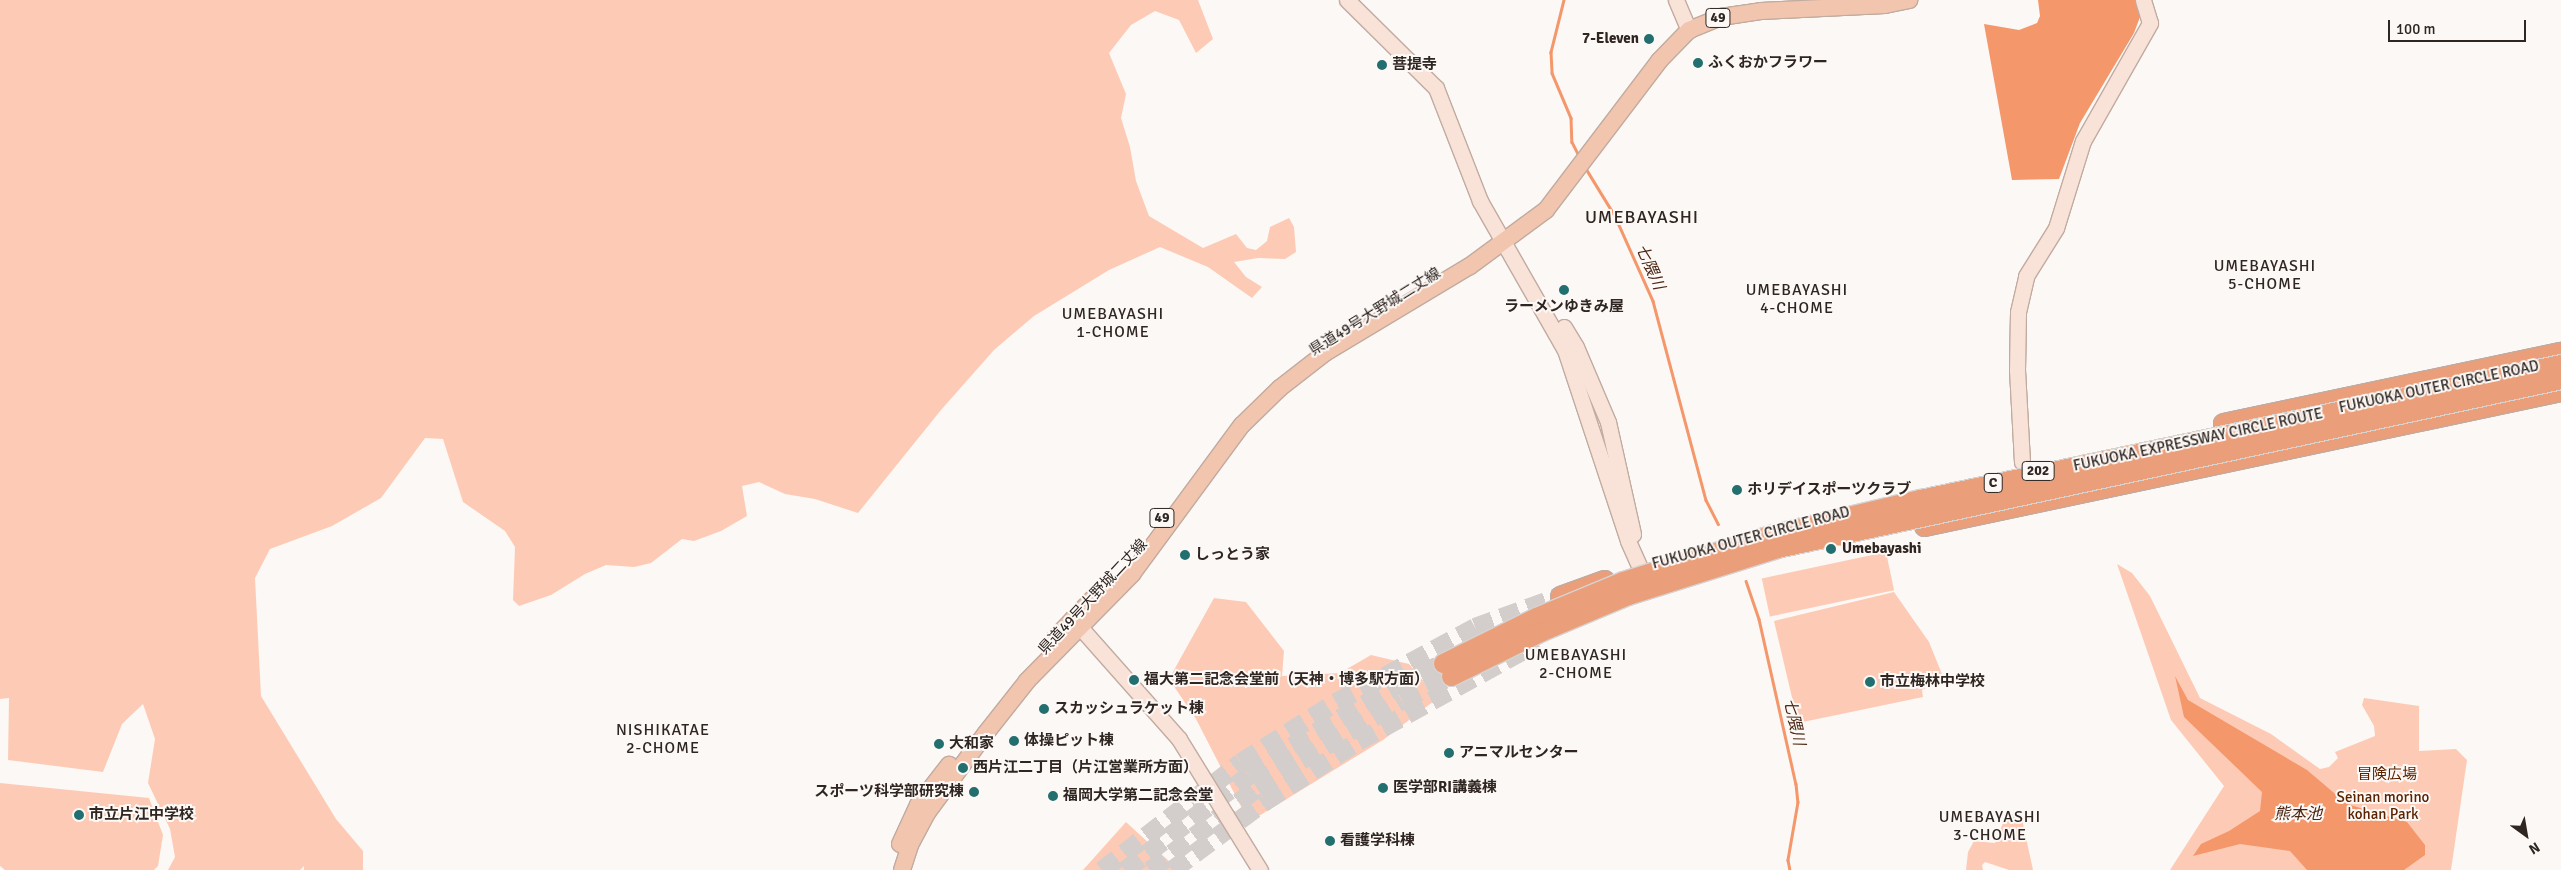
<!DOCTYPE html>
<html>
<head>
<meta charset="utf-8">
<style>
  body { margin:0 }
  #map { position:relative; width:2561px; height:870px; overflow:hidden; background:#fcf8f5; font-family:Signika,"Noto Sans JP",sans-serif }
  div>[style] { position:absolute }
  .green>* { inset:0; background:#fdcbb5; transform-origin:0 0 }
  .water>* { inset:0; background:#f4976b }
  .stream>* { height:2.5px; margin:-1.25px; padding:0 1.25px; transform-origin:1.25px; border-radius:1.25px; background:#f4976b }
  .highway-tunnel>* { height:19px; margin-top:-9.5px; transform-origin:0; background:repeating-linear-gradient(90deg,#d3cecb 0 19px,transparent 0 28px) }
  .roads { filter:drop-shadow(1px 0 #c1aba0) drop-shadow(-1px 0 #c1aba0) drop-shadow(0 1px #c1aba0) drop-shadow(0 -1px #c1aba0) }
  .secondary>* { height:15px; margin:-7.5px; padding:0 7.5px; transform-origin:7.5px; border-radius:7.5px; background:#f9e2d7 }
  .primary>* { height:16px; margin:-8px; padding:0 8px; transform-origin:8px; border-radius:8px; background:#f2c5af }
  .highway>* { height:19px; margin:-9.5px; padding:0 9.5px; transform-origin:9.5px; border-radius:9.5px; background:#ea9e7a }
  .bridges { filter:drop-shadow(1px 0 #d5d4d3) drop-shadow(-1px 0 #d5d4d3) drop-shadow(0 1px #d5d4d3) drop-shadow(0 -1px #d5d4d3) }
  .highway-bridge>* { height:19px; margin:-9.5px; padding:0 9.5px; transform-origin:9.5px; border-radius:9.5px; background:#ea9e7a }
  .dots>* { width:14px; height:14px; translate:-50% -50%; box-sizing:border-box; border:2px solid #fcf8f5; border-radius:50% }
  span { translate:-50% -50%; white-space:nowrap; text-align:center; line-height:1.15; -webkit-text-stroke:4px #fcf8f5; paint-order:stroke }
  .shield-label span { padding:1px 4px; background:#fcf8f5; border:1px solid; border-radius:4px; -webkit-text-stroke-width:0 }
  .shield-label { font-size:14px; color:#2f2622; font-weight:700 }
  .poi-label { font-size:15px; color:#2f2622; font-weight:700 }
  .right { translate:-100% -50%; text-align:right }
  .left { translate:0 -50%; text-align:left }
  .street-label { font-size:15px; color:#2f2622 }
  .park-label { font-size:15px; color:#5b2200 }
  .neighbourhood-label { font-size:16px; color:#2f2622; letter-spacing:1px }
  .water-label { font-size:16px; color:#4c2715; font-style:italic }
  .quarter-label { font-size:18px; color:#2f2622; letter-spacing:1px }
  .north { position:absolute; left:2501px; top:810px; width:50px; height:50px; -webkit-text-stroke:4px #fcf8f5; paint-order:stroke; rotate:148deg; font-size:14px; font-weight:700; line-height:20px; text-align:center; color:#2f2622 }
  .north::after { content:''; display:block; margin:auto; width:18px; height:22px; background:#2f2622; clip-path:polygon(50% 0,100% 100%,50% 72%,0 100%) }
  .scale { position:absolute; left:2388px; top:20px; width:138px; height:22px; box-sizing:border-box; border:2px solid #2f2622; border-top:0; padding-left:6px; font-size:15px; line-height:18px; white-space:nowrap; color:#2f2622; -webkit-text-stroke:4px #fcf8f5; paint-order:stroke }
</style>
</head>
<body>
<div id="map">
  <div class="green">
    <i style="clip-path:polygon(0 0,1198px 0,1213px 39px,1196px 53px,1179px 20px,1155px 11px,1131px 25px,1109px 53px,1126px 94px,1121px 118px,1130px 147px,1136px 181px,1149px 216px,1203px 248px,1236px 234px,1247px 248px,1256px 250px,1267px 241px,1270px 227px,1289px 218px,1294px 227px,1296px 252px,1285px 259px,1258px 258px,1234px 262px,1246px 277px,1262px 287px,1252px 298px,1208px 267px,1160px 247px,1109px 270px,1034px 316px,994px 350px,941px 410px,858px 513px,815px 499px,785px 494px,759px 482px,742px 486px,747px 516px,721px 531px,694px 541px,682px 539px,651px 563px,634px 567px,606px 565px,585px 574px,551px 595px,519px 606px,513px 600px,515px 547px,505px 531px,463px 502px,443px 439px,425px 438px,381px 498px,332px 526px,270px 549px,255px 578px,261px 696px,336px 819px,363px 851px,363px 870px,304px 870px,304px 866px,300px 870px,168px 870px,175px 857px,170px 829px,148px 783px,155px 739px,143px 704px,122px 724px,103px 772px,8px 760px,9px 698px,0 699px)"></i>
    <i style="left:1886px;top:552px;width:39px;height:127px;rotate:78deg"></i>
    <i style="clip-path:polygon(2117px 564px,2132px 573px,2150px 596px,2200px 698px,2271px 734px,2320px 769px,2329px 767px,2338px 758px,2335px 752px,2375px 736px,2374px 726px,2362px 705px,2364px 698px,2419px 706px,2419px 751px,2456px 749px,2467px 760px,2451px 870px,2170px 870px,2224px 786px,2171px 720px)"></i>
    <i style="clip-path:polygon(1894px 592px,1929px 642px,1944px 679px,1922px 690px,1923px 697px,1798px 723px,1774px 621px)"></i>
    <i style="clip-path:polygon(1214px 598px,1246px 602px,1284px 651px,1282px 676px,1340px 673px,1371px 655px,1409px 664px,1438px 698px,1383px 740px,1249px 822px,1196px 719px,1169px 679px)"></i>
    <i style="clip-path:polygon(0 783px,149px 798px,163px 835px,158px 866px,154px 870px,5px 870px,0 866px)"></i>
    <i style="clip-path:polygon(2017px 812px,2022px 819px,2033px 870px,2009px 870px,1985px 862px,1982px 865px,1983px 870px,1966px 870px,1968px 852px,1974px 841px,1995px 843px,2005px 818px)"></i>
    <i style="clip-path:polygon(1126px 822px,1151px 845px,1179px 870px,1083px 870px)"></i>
  </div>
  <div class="water">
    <i style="clip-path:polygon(2038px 0,2135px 0,2140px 17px,2134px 33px,2080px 123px,2059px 179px,2012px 180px,1984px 24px,2019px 30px,2037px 23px,2040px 16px)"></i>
    <i style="clip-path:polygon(2175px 676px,2188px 700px,2307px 770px,2347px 804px,2407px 822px,2425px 845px,2425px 855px,2404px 870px,2307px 870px,2290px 851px,2240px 844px,2193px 856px,2201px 844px,2229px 831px,2260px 811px,2262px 792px,2184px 717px)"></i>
  </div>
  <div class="stream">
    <i style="left:1564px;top:0;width:54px;rotate:104deg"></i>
    <i style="left:1551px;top:52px;width:21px;rotate:87deg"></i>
    <i style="left:1552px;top:73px;width:49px;rotate:67.1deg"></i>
    <i style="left:1571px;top:118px;width:24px;rotate:88deg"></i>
    <i style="left:1572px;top:142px;width:16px;rotate:63deg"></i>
    <i style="left:1585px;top:167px;width:57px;rotate:58.5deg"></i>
    <i style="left:1615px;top:216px;width:93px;rotate:65.9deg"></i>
    <i style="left:1653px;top:301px;width:206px;rotate:75.1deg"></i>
    <i style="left:1706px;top:500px;width:27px;rotate:63deg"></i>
    <i style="left:1746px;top:581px;width:40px;rotate:71.1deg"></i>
    <i style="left:1759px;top:619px;width:169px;rotate:77.4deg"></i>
    <i style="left:1796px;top:784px;width:18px;rotate:84deg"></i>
    <i style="left:1798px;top:802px;width:59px;rotate:99.8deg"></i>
    <i style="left:1788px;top:860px;width:10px;rotate:79deg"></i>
  </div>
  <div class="highway-tunnel">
    <i style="left:1102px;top:870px;width:176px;rotate:-37.8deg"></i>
    <i style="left:1241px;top:762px;width:112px;rotate:-32.3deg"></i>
    <i style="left:1336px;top:702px;width:158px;rotate:-28.3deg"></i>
    <i style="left:1475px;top:627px;width:90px;rotate:-20deg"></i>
    <i style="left:1125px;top:870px;width:156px;rotate:-37.5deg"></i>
    <i style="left:1249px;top:775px;width:52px;rotate:-34deg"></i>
    <i style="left:1292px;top:746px;width:119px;rotate:-30.2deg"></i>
    <i style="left:1395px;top:686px;width:53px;rotate:-25.6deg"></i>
    <i style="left:1150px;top:870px;width:135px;rotate:-37.5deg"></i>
    <i style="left:1257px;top:788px;width:52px;rotate:-32.5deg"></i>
    <i style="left:1301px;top:760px;width:117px;rotate:-30.7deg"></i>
    <i style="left:1402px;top:700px;width:55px;rotate:-26.1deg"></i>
    <i style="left:1172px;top:870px;width:116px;rotate:-36.6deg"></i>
    <i style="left:1265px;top:801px;width:111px;rotate:-32.8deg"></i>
    <i style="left:1358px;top:741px;width:205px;rotate:-28.8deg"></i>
  </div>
  <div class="roads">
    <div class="secondary">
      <i style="left:1347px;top:0;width:125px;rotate:44.7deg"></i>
      <i style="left:1436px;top:88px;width:121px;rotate:68.7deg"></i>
      <i style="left:1480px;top:201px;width:172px;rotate:60.3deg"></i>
      <i style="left:1565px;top:350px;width:201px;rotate:71.7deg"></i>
      <i style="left:1628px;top:541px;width:30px;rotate:66deg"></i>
      <i style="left:1676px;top:0;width:33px;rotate:67deg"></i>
      <i style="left:1564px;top:327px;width:23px;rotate:59deg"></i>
      <i style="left:1576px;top:347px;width:82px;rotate:66.9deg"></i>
      <i style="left:1608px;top:422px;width:115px;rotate:77.4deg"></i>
      <i style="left:2022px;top:462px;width:92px;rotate:-93.1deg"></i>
      <i style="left:2017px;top:370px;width:58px;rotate:-89deg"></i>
      <i style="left:2018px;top:312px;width:37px;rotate:-77deg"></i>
      <i style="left:2026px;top:276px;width:57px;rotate:-58deg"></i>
      <i style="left:2056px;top:228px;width:91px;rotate:-72.8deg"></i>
      <i style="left:2083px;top:141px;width:136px;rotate:-60.4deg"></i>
      <i style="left:2150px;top:23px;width:24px;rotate:-107deg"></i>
      <i style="left:1072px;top:618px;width:162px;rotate:48.5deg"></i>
      <i style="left:1179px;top:739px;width:154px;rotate:58.3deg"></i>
    </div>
    <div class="primary">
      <i style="left:1052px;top:641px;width:68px;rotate:-46.2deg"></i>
      <i style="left:900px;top:844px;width:43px;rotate:-65.2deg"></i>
      <i style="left:918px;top:805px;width:51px;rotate:-52.2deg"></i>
      <i style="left:902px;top:870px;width:26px;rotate:-72deg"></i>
      <i style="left:910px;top:845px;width:36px;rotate:-62deg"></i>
      <i style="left:927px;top:813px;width:99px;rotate:-53.6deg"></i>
      <i style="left:986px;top:733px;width:66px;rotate:-51.7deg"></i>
      <i style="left:1027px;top:681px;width:150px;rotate:-45.5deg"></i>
      <i style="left:1132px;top:574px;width:185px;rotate:-53.6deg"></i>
      <i style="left:1242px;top:425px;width:53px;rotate:-44.2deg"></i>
      <i style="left:1280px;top:388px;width:57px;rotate:-37.9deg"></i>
      <i style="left:1325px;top:353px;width:169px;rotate:-31deg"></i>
      <i style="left:1470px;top:266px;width:94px;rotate:-36.4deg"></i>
      <i style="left:1546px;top:210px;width:187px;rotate:-52.8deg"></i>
      <i style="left:1659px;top:61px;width:43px;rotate:-45.9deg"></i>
      <i style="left:1689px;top:30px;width:35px;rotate:-22deg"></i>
      <i style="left:1721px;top:17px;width:40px;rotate:-8.5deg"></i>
      <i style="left:1761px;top:11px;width:124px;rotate:-2.8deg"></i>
      <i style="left:1885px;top:5px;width:25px;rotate:-12deg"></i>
    </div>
    <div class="highway">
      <i style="left:2223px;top:423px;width:345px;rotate:-11.9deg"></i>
      <i style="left:1924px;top:526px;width:651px;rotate:-11.97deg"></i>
      <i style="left:1560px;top:596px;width:47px;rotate:-20deg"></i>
    </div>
  </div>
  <div class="bridges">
    <div class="highway-bridge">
      <i style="left:1443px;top:663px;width:104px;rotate:-26.3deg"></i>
      <i style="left:1536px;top:617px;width:94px;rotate:-22.5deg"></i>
      <i style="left:1623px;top:581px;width:157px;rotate:-17.4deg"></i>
      <i style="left:1773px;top:534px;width:151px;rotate:-13.4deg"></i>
      <i style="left:1920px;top:499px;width:655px;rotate:-11.89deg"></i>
      <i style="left:1451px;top:676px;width:102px;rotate:-26.3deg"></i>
      <i style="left:1542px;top:631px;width:93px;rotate:-22.7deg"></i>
      <i style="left:1628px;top:595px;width:156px;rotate:-17.5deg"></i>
      <i style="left:1777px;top:548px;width:802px;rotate:-12.16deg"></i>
    </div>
  </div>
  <div class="dots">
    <i style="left:1649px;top:39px;background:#236f6f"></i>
    <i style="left:1698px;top:63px;background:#236f6f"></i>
    <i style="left:1382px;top:65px;background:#236f6f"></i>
    <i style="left:1564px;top:290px;background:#236f6f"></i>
    <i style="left:1737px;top:490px;background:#236f6f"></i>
    <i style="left:1831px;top:549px;background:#236f6f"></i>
    <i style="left:1185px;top:555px;background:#236f6f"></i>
    <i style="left:1134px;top:680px;background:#236f6f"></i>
    <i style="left:1870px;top:682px;background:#236f6f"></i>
    <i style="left:1044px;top:709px;background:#236f6f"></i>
    <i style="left:1014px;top:741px;background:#236f6f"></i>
    <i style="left:939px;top:744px;background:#236f6f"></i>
    <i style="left:1449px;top:753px;background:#236f6f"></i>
    <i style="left:963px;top:768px;background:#236f6f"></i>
    <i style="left:1383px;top:788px;background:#236f6f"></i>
    <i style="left:974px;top:792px;background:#236f6f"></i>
    <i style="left:1053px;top:796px;background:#236f6f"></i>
    <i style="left:79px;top:815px;background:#236f6f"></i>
    <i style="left:1330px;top:841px;background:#236f6f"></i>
  </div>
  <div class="shield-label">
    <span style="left:1718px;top:18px">49</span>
    <span style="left:2038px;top:471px">202</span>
    <span style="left:1993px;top:483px">C</span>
    <span style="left:1162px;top:518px">49</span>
  </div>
  <div class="poi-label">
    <span class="right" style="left:1639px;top:39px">7-Eleven</span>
    <span class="left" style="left:1708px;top:63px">ふくおかフラワー</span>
    <span class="left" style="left:1392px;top:65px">菩提寺</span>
    <span style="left:1564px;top:307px">ラーメンゆきみ屋</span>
    <span class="left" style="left:1747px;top:490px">ホリデイスポーツクラブ</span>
    <span class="left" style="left:1842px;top:549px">Umebayashi</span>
    <span class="left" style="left:1195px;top:555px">しっとう家</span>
    <span class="left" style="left:1144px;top:680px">福大第二記念会堂前（天神・博多駅方面）</span>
    <span class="left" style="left:1880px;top:682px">市立梅林中学校</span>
    <span class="left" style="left:1054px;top:709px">スカッシュラケット棟</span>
    <span class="left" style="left:1024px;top:741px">体操ピット棟</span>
    <span class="left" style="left:949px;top:744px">大和家</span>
    <span class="left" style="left:1459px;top:753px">アニマルセンター</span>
    <span class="left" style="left:973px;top:768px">西片江二丁目（片江営業所方面）</span>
    <span class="left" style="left:1393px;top:788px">医学部RI講義棟</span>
    <span class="right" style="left:964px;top:792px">スポーツ科学部研究棟</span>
    <span class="left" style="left:1063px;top:796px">福岡大学第二記念会堂</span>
    <span class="left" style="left:89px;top:815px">市立片江中学校</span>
    <span class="left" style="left:1340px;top:841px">看護学科棟</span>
  </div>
  <div class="street-label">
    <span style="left:1375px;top:312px;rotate:-32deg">県道49号大野城二丈線</span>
    <span style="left:2439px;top:387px;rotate:-12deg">FUKUOKA OUTER CIRCLE ROAD</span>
    <span style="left:2198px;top:440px;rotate:-12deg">FUKUOKA EXPRESSWAY CIRCLE ROUTE</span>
    <span style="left:1751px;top:538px;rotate:-15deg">FUKUOKA OUTER CIRCLE ROAD</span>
    <span style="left:1093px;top:597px;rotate:-47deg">県道49号大野城二丈線</span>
  </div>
  <div class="park-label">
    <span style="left:2387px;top:775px">冒険広場</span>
    <span style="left:2383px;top:806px">Seinan morino<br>kohan Park</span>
  </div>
  <div class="neighbourhood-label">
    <span style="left:2265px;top:275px">UMEBAYASHI<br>5-CHOME</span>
    <span style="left:1797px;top:299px">UMEBAYASHI<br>4-CHOME</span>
    <span style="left:1113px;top:323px">UMEBAYASHI<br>1-CHOME</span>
    <span style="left:1576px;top:664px">UMEBAYASHI<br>2-CHOME</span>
    <span style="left:663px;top:739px">NISHIKATAE<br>2-CHOME</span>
    <span style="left:1990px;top:826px">UMEBAYASHI<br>3-CHOME</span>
  </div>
  <div class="water-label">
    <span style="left:1650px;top:267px;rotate:66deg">七隈川</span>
    <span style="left:1794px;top:722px;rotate:77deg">七隈川</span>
    <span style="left:2298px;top:814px">熊本池</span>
  </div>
  <div class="quarter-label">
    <span style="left:1642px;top:217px">UMEBAYASHI</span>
  </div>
  <div class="north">N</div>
  <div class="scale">100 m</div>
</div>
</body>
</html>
